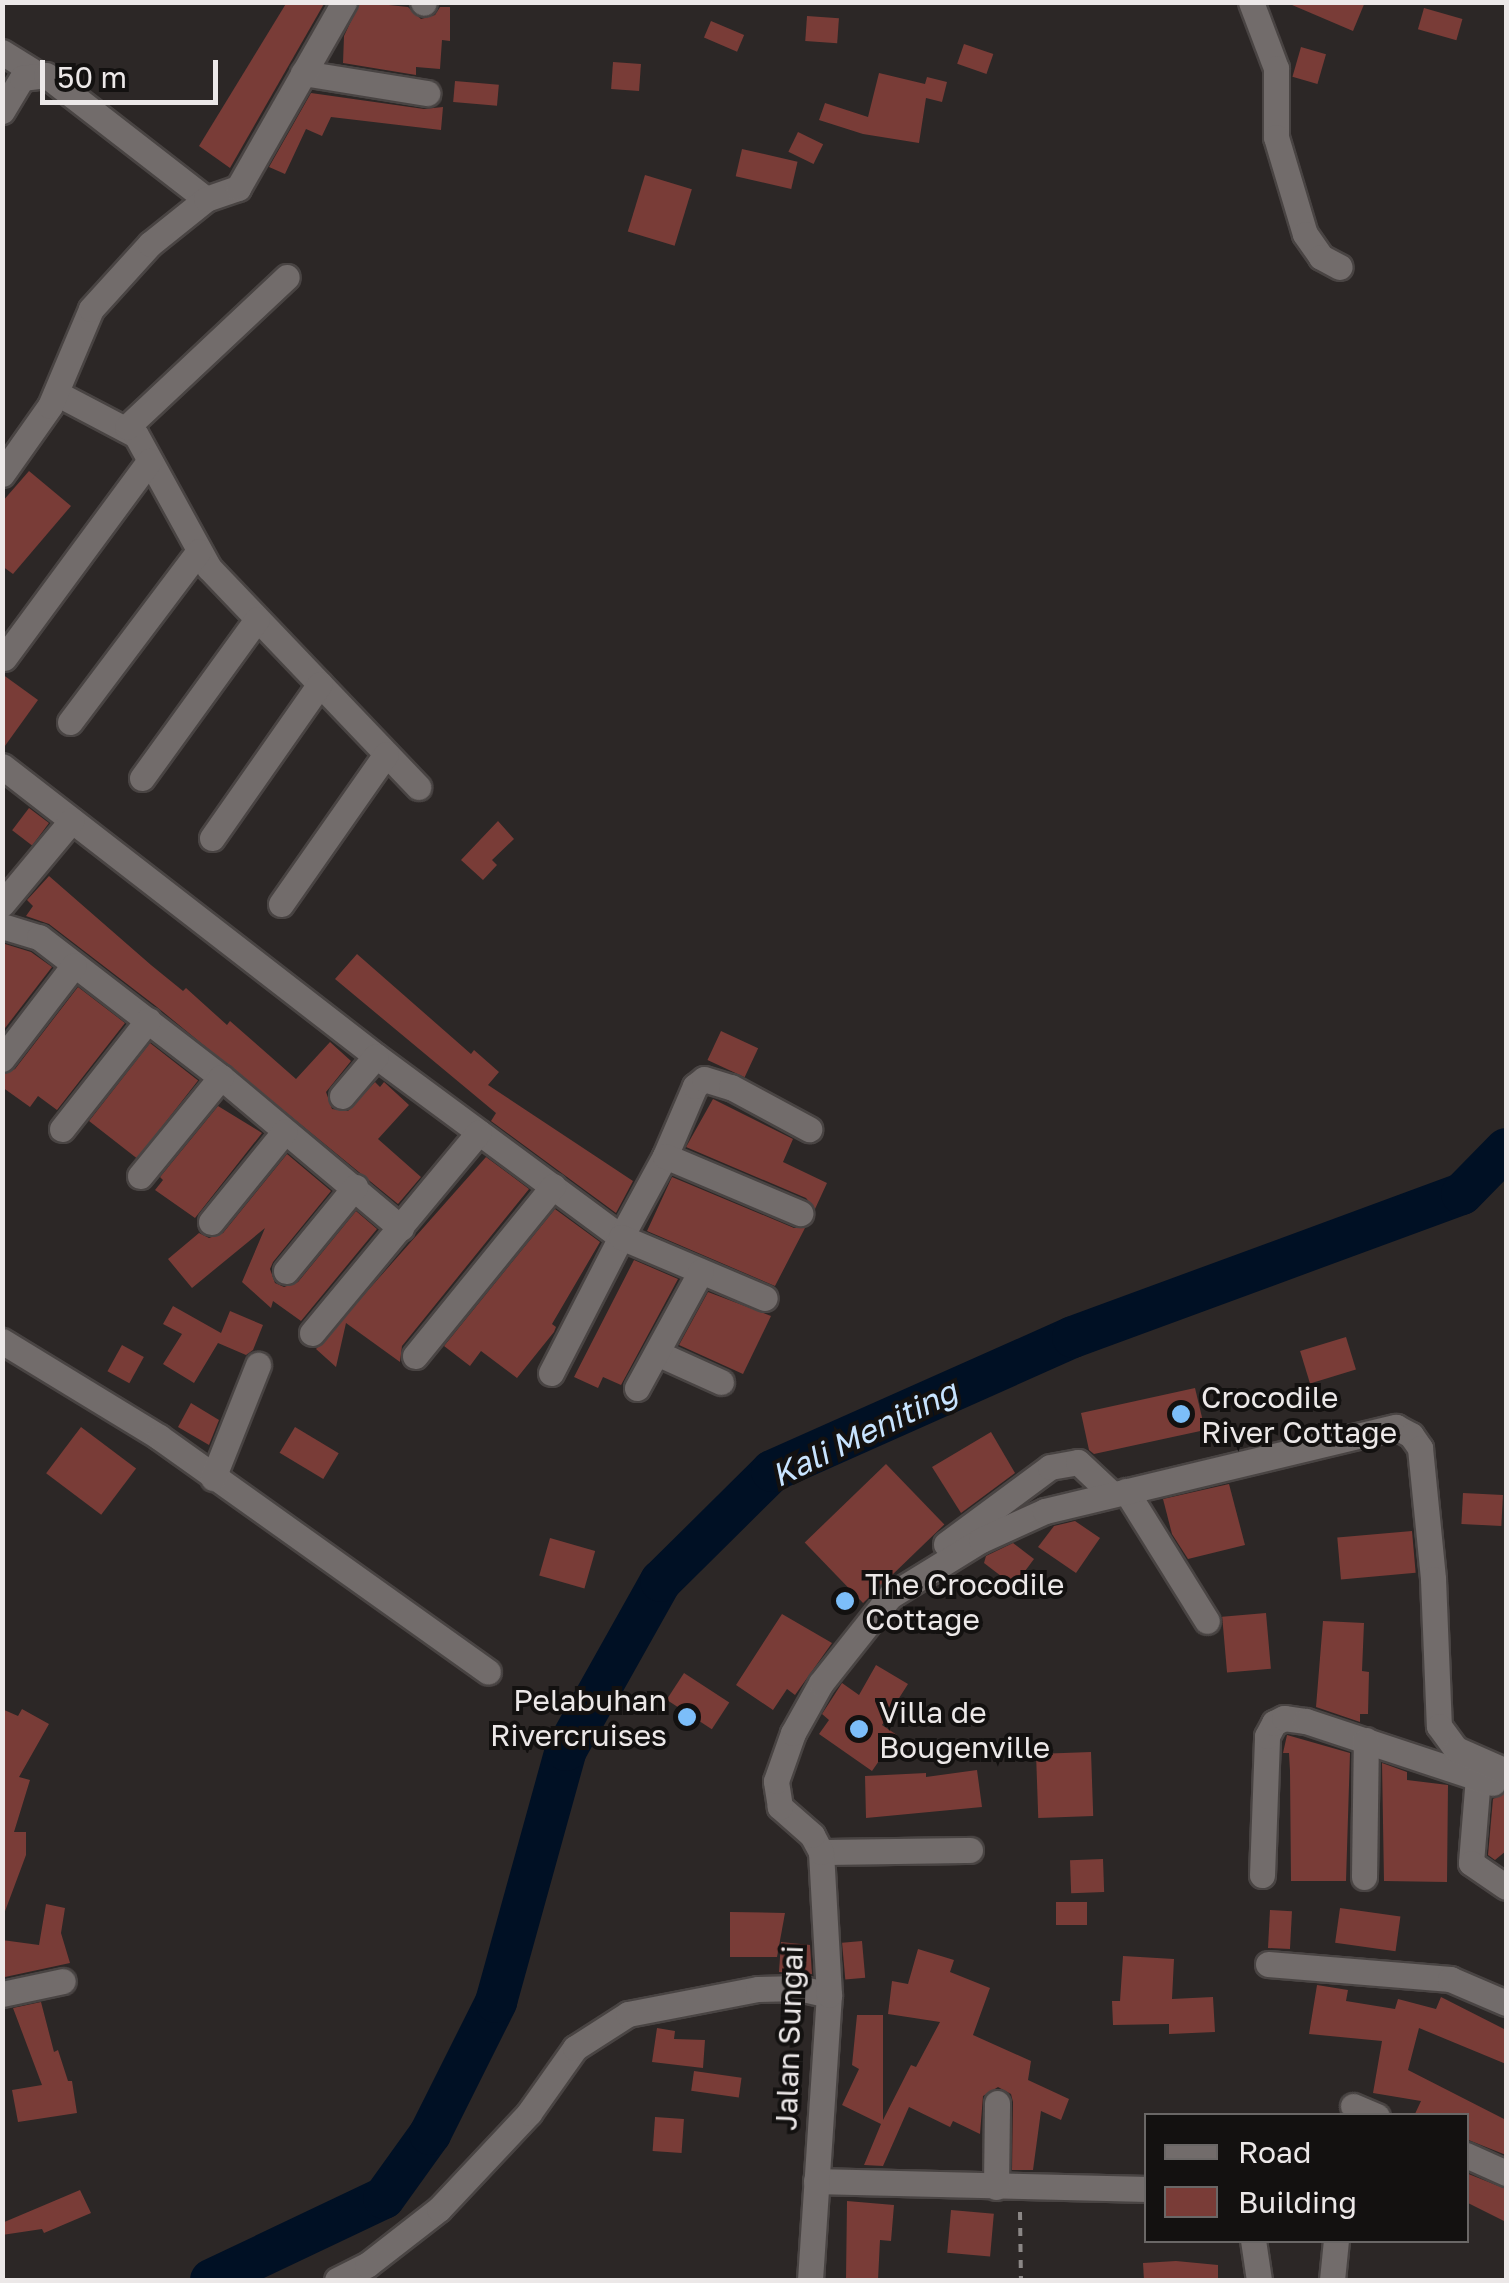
<!DOCTYPE html>
<html>
<head>
<meta charset="utf-8">
<style>
  body { margin:0 }
  #map { position:relative; width:1509px; height:2283px; overflow:hidden; background:#2c2726; font-family:"Golos Text",sans-serif }
  div>[style] { position:absolute }
  .river>* { height:42px; margin:-21px; padding:0 21px; transform-origin:21px; border-radius:21px; background:#001024 }
  .building>* { inset:0; background:#793c37; transform-origin:0 0 }
  .path>* { height:4px; margin-top:-2px; transform-origin:0; background:repeating-linear-gradient(90deg,#8b8786 0 8px,transparent 0 16px) }
  .roads { filter:drop-shadow(2px 0 #494443) drop-shadow(-2px 0 #494443) drop-shadow(0 2px #494443) drop-shadow(0 -2px #494443) }
  .minor>* { height:25px; margin:-12.5px; padding:0 12.5px; transform-origin:12.5px; border-radius:12.5px; background:#726c6b }
  .dots>* { width:28px; height:28px; translate:-50% -50%; box-sizing:border-box; border:5px solid #131110; border-radius:50% }
  span { translate:-50% -50%; white-space:nowrap; text-align:center; line-height:1.15; -webkit-text-stroke:8px #131110; paint-order:stroke }
  .poi-label { font-size:30px; color:#ece8e8 }
  .left { translate:0 -50%; text-align:left }
  .right { translate:-100% -50%; text-align:right }
  .street-label { font-size:30px; color:#ece8e8 }
  .water-label { font-size:32px; color:#c8e4ff; font-style:italic }
  .frame { position:absolute; inset:0; border:5px solid #ece8e8; pointer-events:none }
  .legend { position:absolute; left:1144px; top:2113px; width:325px; height:130px; box-sizing:border-box; background:#131110; border:2px solid #6a6766; margin:0; padding:12px 18px; list-style:none; font-size:30px; color:#ece8e8 }
  .legend li { display:flex; align-items:center; gap:20px; height:50px }
  .legend b { width:50px; border:2px solid #6a6766 }
  .scale { position:absolute; left:40px; top:60px; width:178px; height:45px; box-sizing:border-box; border:5px solid #ece8e8; border-top:0; padding-left:12px; font-size:30px; line-height:35px; white-space:nowrap; color:#ece8e8; -webkit-text-stroke:8px #131110; paint-order:stroke }
</style>
</head>
<body>
<div id="map">
  <div class="river">
    <i style="left:211px;top:2280px;width:191px;rotate:-25.4deg"></i>
    <i style="left:384px;top:2198px;width:79px;rotate:-54.3deg"></i>
    <i style="left:430px;top:2134px;width:148px;rotate:-63.4deg"></i>
    <i style="left:496px;top:2002px;width:262px;rotate:-74.5deg"></i>
    <i style="left:566px;top:1750px;width:194px;rotate:-60.7deg"></i>
    <i style="left:661px;top:1581px;width:156px;rotate:-44.7deg"></i>
    <i style="left:772px;top:1471px;width:329px;rotate:-24deg"></i>
    <i style="left:1073px;top:1337px;width:414px;rotate:-20.2deg"></i>
    <i style="left:1462px;top:1194px;width:63px;rotate:-45.6deg"></i>
  </div>
  <div class="building">
    <i style="clip-path:polygon(287px 2px,325px 2px,230px 168px,199px 146px)"></i>
    <i style="clip-path:polygon(360px 2px,408px 7px,421px 19px,435px 15px,440px 7px,450px 7px,450px 41px,442px 40px,440px 69px,416px 67px,416px 75px,343px 63px,344px 36px)"></i>
    <i style="clip-path:polygon(1285px 2px,1365px 2px,1353px 31px)"></i>
    <i style="left:1424px;top:8px;width:40px;height:22px;rotate:16deg"></i>
    <i style="left:807px;top:16px;width:32px;height:25px;rotate:4deg"></i>
    <i style="left:711px;top:21px;width:36px;height:18px;rotate:23deg"></i>
    <i style="left:964px;top:44px;width:31px;height:21px;rotate:19deg"></i>
    <i style="left:1301px;top:47px;width:26px;height:31px;rotate:16deg"></i>
    <i style="left:613px;top:62px;width:28px;height:27px;rotate:4deg"></i>
    <i style="clip-path:polygon(879px 73px,925px 84px,927px 77px,947px 82px,942px 102px,926px 98px,919px 143px,863px 134px,819px 120px,825px 103px,868px 117px)"></i>
    <i style="left:455px;top:81px;width:44px;height:21px;rotate:5deg"></i>
    <i style="clip-path:polygon(311px 93px,424px 109px,443px 107px,441px 130px,331px 117px,322px 136px,306px 129px,285px 174px,269px 167px)"></i>
    <i style="left:798px;top:132px;width:28px;height:22px;rotate:26deg"></i>
    <i style="left:742px;top:149px;width:57px;height:28px;rotate:13deg"></i>
    <i style="left:645px;top:175px;width:49px;height:59px;rotate:17deg"></i>
    <i style="clip-path:polygon(29px 471px,71px 506px,13px 574px,2px 566px,2px 502px)"></i>
    <i style="clip-path:polygon(2px 674px,38px 700px,2px 750px)"></i>
    <i style="left:29px;top:808px;width:25px;height:28px;rotate:37deg"></i>
    <i style="clip-path:polygon(498px 821px,514px 839px,492px 860px,497px 865px,483px 880px,461px 860px)"></i>
    <i style="clip-path:polygon(49px 876px,151px 965px,183px 991px,186px 988px,227px 1025px,230px 1021px,296px 1079px,330px 1042px,351px 1061px,326px 1092px,332px 1109px,348px 1111px,375px 1082px,380px 1087px,384px 1082px,409px 1105px,378px 1139px,421px 1177px,398px 1204px,157px 1007px,49px 924px,26px 916px,33px 906px,27px 900px)"></i>
    <i style="clip-path:polygon(5px 944px,31px 952px,52px 967px,2px 1032px)"></i>
    <i style="clip-path:polygon(357px 954px,471px 1054px,474px 1050px,499px 1072px,488px 1085px,633px 1181px,616px 1213px,491px 1121px,496px 1113px,335px 979px)"></i>
    <i style="clip-path:polygon(78px 987px,125px 1023px,57px 1110px,38px 1096px,30px 1107px,2px 1087px,2px 1075px,15px 1069px)"></i>
    <i style="left:721px;top:1031px;width:41px;height:32px;rotate:25deg"></i>
    <i style="left:150px;top:1043px;width:61px;height:99px;rotate:38deg"></i>
    <i style="clip-path:polygon(713px 1099px,793px 1139px,783px 1162px,827px 1183px,815px 1209px,806px 1198px,686px 1147px)"></i>
    <i style="clip-path:polygon(218px 1106px,262px 1133px,195px 1218px,155px 1190px,163px 1180px,160px 1177px)"></i>
    <i style="clip-path:polygon(287px 1154px,331px 1191px,273px 1262px,270px 1269px,275px 1283px,284px 1287px,298px 1282px,356px 1211px,377px 1229px,301px 1321px,273px 1301px,271px 1308px,242px 1282px,265px 1228px,192px 1288px,168px 1259px,199px 1233px,209px 1238px,223px 1233px)"></i>
    <i style="clip-path:polygon(486px 1157px,529px 1189px,402px 1346px,400px 1362px,346px 1323px,336px 1367px,316px 1349px)"></i>
    <i style="clip-path:polygon(672px 1177px,794px 1228px,805px 1228px,775px 1286px,647px 1231px)"></i>
    <i style="clip-path:polygon(555px 1209px,600px 1242px,552px 1324px,556px 1327px,554px 1332px,517px 1378px,481px 1351px,470px 1366px,444px 1346px)"></i>
    <i style="clip-path:polygon(634px 1260px,678px 1279px,621px 1385px,603px 1377px,598px 1388px,574px 1377px)"></i>
    <i style="clip-path:polygon(708px 1292px,771px 1316px,743px 1374px,679px 1345px)"></i>
    <i style="clip-path:polygon(173px 1306px,221px 1333px,230px 1311px,263px 1325px,253px 1350px,246px 1355px,218px 1343px,194px 1383px,163px 1364px,182px 1334px,163px 1324px)"></i>
    <i style="left:1346px;top:1337px;width:34px;height:48px;rotate:73deg"></i>
    <i style="left:122px;top:1345px;width:25px;height:30px;rotate:29deg"></i>
    <i style="clip-path:polygon(1195px 1388px,1205px 1430px,1094px 1454px,1089px 1450px,1081px 1413px)"></i>
    <i style="clip-path:polygon(191px 1403px,219px 1420px,209px 1445px,178px 1427px)"></i>
    <i style="left:81px;top:1427px;width:69px;height:58px;rotate:37deg"></i>
    <i style="left:295px;top:1427px;width:51px;height:30px;rotate:31deg"></i>
    <i style="clip-path:polygon(991px 1432px,1015px 1473px,961px 1513px,932px 1467px)"></i>
    <i style="left:886px;top:1464px;width:84px;height:113px;rotate:46deg"></i>
    <i style="clip-path:polygon(1229px 1484px,1245px 1545px,1188px 1559px,1172px 1534px,1163px 1499px)"></i>
    <i style="left:1463px;top:1493px;width:40px;height:31px;rotate:3deg"></i>
    <i style="clip-path:polygon(1075px 1521px,1100px 1538px,1076px 1573px,1038px 1547px,1054px 1526px)"></i>
    <i style="left:1412px;top:1531px;width:42px;height:75px;rotate:85deg"></i>
    <i style="left:550px;top:1538px;width:47px;height:39px;rotate:16deg"></i>
    <i style="clip-path:polygon(1013px 1543px,1034px 1559px,1014px 1586px,984px 1563px,986px 1556px)"></i>
    <i style="left:1266px;top:1613px;width:56px;height:44px;rotate:85deg"></i>
    <i style="clip-path:polygon(782px 1614px,832px 1643px,795px 1695px,787px 1689px,773px 1710px,736px 1685px)"></i>
    <i style="clip-path:polygon(1323px 1621px,1364px 1623px,1362px 1671px,1369px 1672px,1368px 1714px,1360px 1714px,1360px 1722px,1316px 1707px)"></i>
    <i style="clip-path:polygon(876px 1665px,908px 1684px,882px 1725px,897px 1735px,872px 1771px,819px 1734px,829px 1720px,822px 1714px,842px 1683px,859px 1695px)"></i>
    <i style="left:684px;top:1673px;width:54px;height:32px;rotate:33deg"></i>
    <i style="clip-path:polygon(2px 1709px,18px 1716px,22px 1709px,49px 1724px,19px 1777px,30px 1780px,14px 1832px,26px 1832px,26px 1855px,4px 1914px)"></i>
    <i style="clip-path:polygon(1287px 1735px,1350px 1753px,1346px 1881px,1291px 1881px,1290px 1771px,1289px 1753px,1283px 1753px)"></i>
    <i style="left:1091px;top:1752px;width:64px;height:55px;rotate:88deg"></i>
    <i style="clip-path:polygon(1382px 1763px,1407px 1772px,1407px 1780px,1448px 1785px,1447px 1882px,1384px 1881px)"></i>
    <i style="clip-path:polygon(977px 1770px,982px 1807px,866px 1818px,865px 1776px,926px 1773px,926px 1777px)"></i>
    <i style="clip-path:polygon(1506px 1792px,1506px 1851px,1495px 1860px,1488px 1855px,1493px 1799px)"></i>
    <i style="left:1103px;top:1859px;width:33px;height:33px;rotate:88deg"></i>
    <i style="left:1056px;top:1902px;width:31px;height:23px"></i>
    <i style="clip-path:polygon(46px 1904px,65px 1908px,61px 1933px,70px 1963px,5px 1977px,2px 1940px,39px 1945px)"></i>
    <i style="left:1340px;top:1908px;width:61px;height:35px;rotate:8deg"></i>
    <i style="left:1270px;top:1910px;width:22px;height:38px;rotate:3deg"></i>
    <i style="clip-path:polygon(730px 1912px,785px 1913px,777px 1957px,730px 1957px)"></i>
    <i style="left:862px;top:1941px;width:37px;height:20px;rotate:85deg"></i>
    <i style="clip-path:polygon(781px 1942px,810px 1945px,812px 1974px,779px 1972px)"></i>
    <i style="clip-path:polygon(918px 1949px,954px 1960px,950px 1972px,990px 1988px,973px 2035px,1031px 2061px,1028px 2080px,1069px 2099px,1061px 2120px,1041px 2111px,1033px 2170px,1012px 2170px,1013px 2102px,1011px 2094px,998px 2087px,983px 2096px,980px 2134px,953px 2121px,950px 2127px,909px 2107px,883px 2166px,864px 2165px,881px 2124px,842px 2105px,859px 2069px,852px 2065px,857px 2015px,883px 2015px,883px 2120px,911px 2065px,916px 2067px,940px 2022px,888px 2014px,892px 1981px,908px 1984px)"></i>
    <i style="clip-path:polygon(1123px 1956px,1174px 1959px,1172px 1999px,1213px 1997px,1215px 2032px,1169px 2034px,1169px 2024px,1113px 2025px,1112px 2001px,1120px 2001px)"></i>
    <i style="clip-path:polygon(1317px 1985px,1348px 1990px,1346px 2001px,1395px 2009px,1398px 1999px,1436px 2009px,1441px 1997px,1506px 2030px,1506px 2064px,1419px 2028px,1408px 2070px,1506px 2120px,1506px 2155px,1466px 2139px,1466px 2116px,1414px 2116px,1421px 2101px,1373px 2093px,1382px 2041px,1309px 2034px)"></i>
    <i style="clip-path:polygon(41px 2002px,54px 2052px,58px 2050px,68px 2081px,72px 2081px,77px 2113px,18px 2122px,12px 2090px,42px 2085px,13px 2008px)"></i>
    <i style="clip-path:polygon(657px 2028px,675px 2031px,674px 2039px,705px 2040px,703px 2068px,652px 2062px)"></i>
    <i style="left:694px;top:2071px;width:48px;height:20px;rotate:8deg"></i>
    <i style="left:655px;top:2117px;width:29px;height:34px;rotate:4deg"></i>
    <i style="clip-path:polygon(1466px 2173px,1506px 2189px,1506px 2222px,1466px 2202px)"></i>
    <i style="clip-path:polygon(80px 2190px,91px 2213px,44px 2233px,42px 2229px,2px 2235px,2px 2223px)"></i>
    <i style="clip-path:polygon(847px 2201px,894px 2205px,891px 2241px,880px 2240px,878px 2280px,846px 2279px)"></i>
    <i style="left:951px;top:2210px;width:43px;height:43px;rotate:5deg"></i>
    <i style="clip-path:polygon(1176px 2261px,1218px 2265px,1218px 2280px,1144px 2280px,1143px 2263px)"></i>
  </div>
  <div class="path">
    <i style="left:1020px;top:2212px;width:68px;rotate:89.2deg"></i>
  </div>
  <div class="roads">
    <div class="minor">
      <i style="left:423px;top:2px;width:1px;rotate:45deg"></i>
      <i style="left:1251px;top:2px;width:71px;rotate:69.3deg"></i>
      <i style="left:1276px;top:68px;width:69px;rotate:90deg"></i>
      <i style="left:1276px;top:137px;width:101px;rotate:73.4deg"></i>
      <i style="left:1305px;top:234px;width:28px;rotate:55deg"></i>
      <i style="left:1321px;top:257px;width:21px;rotate:28deg"></i>
      <i style="left:2px;top:52px;width:40px;rotate:32deg"></i>
      <i style="left:303px;top:73px;width:126px;rotate:9.2deg"></i>
      <i style="left:2px;top:111px;width:39px;rotate:-59deg"></i>
      <i style="left:22px;top:78px;width:24px;rotate:-7deg"></i>
      <i style="left:46px;top:75px;width:202px;rotate:37.8deg"></i>
      <i style="left:56px;top:393px;width:90px;rotate:27.7deg"></i>
      <i style="left:136px;top:435px;width:152px;rotate:61.2deg"></i>
      <i style="left:209px;top:568px;width:303px;rotate:46.3deg"></i>
      <i style="left:127px;top:427px;width:219px;rotate:-43.2deg"></i>
      <i style="left:2px;top:474px;width:83px;rotate:-54.8deg"></i>
      <i style="left:50px;top:406px;width:105px;rotate:-67.1deg"></i>
      <i style="left:91px;top:309px;width:88px;rotate:-47.8deg"></i>
      <i style="left:150px;top:244px;width:72px;rotate:-38.8deg"></i>
      <i style="left:206px;top:199px;width:34px;rotate:-19deg"></i>
      <i style="left:238px;top:188px;width:214px;rotate:-60.3deg"></i>
      <i style="left:4px;top:658px;width:245px;rotate:-53.6deg"></i>
      <i style="left:70px;top:722px;width:214px;rotate:-53deg"></i>
      <i style="left:2px;top:766px;width:473px;rotate:37.8deg"></i>
      <i style="left:376px;top:1056px;width:305px;rotate:36.5deg"></i>
      <i style="left:621px;top:1237px;width:92px;rotate:-61.5deg"></i>
      <i style="left:665px;top:1156px;width:76px;rotate:-66.8deg"></i>
      <i style="left:695px;top:1086px;width:11px;rotate:-38deg"></i>
      <i style="left:704px;top:1079px;width:28px;rotate:17deg"></i>
      <i style="left:731px;top:1087px;width:89px;rotate:28.3deg"></i>
      <i style="left:142px;top:778px;width:196px;rotate:-54.1deg"></i>
      <i style="left:212px;top:838px;width:188px;rotate:-55deg"></i>
      <i style="left:2px;top:904px;width:109px;rotate:-50.2deg"></i>
      <i style="left:281px;top:904px;width:183px;rotate:-55deg"></i>
      <i style="left:2px;top:926px;width:39px;rotate:17deg"></i>
      <i style="left:39px;top:937px;width:230px;rotate:37.6deg"></i>
      <i style="left:221px;top:1077px;width:235px;rotate:40deg"></i>
      <i style="left:2px;top:1059px;width:118px;rotate:-52.5deg"></i>
      <i style="left:342px;top:1096px;width:52px;rotate:-49.6deg"></i>
      <i style="left:62px;top:1129px;width:139px;rotate:-51.7deg"></i>
      <i style="left:665px;top:1156px;width:147px;rotate:22.9deg"></i>
      <i style="left:140px;top:1176px;width:128px;rotate:-50.7deg"></i>
      <i style="left:211px;top:1222px;width:117px;rotate:-50.9deg"></i>
      <i style="left:286px;top:1271px;width:109px;rotate:-50.6deg"></i>
      <i style="left:312px;top:1333px;width:261px;rotate:-50.3deg"></i>
      <i style="left:2px;top:1341px;width:184px;rotate:31.4deg"></i>
      <i style="left:159px;top:1437px;width:404px;rotate:35.5deg"></i>
      <i style="left:659px;top:1354px;width:68px;rotate:24.3deg"></i>
      <i style="left:415px;top:1356px;width:219px;rotate:-50.9deg"></i>
      <i style="left:551px;top:1373px;width:153px;rotate:-62.8deg"></i>
      <i style="left:621px;top:1237px;width:156px;rotate:23deg"></i>
      <i style="left:637px;top:1388px;width:133px;rotate:-61.3deg"></i>
      <i style="left:213px;top:1478px;width:122px;rotate:-68.3deg"></i>
      <i style="left:1126px;top:1491px;width:153px;rotate:58.1deg"></i>
      <i style="left:946px;top:1544px;width:129px;rotate:-36.5deg"></i>
      <i style="left:1050px;top:1467px;width:28px;rotate:-10deg"></i>
      <i style="left:1078px;top:1462px;width:45px;rotate:43.2deg"></i>
      <i style="left:1478px;top:1777px;width:86px;rotate:94.7deg"></i>
      <i style="left:1471px;top:1863px;width:42px;rotate:34.4deg"></i>
      <i style="left:821px;top:1852px;width:149px;rotate:-0.8deg"></i>
      <i style="left:1262px;top:1875px;width:139px;rotate:-87.9deg"></i>
      <i style="left:1267px;top:1736px;width:15px;rotate:-62deg"></i>
      <i style="left:1274px;top:1723px;width:11px;rotate:-27deg"></i>
      <i style="left:1284px;top:1718px;width:22px;rotate:8deg"></i>
      <i style="left:1306px;top:1721px;width:197px;rotate:18.3deg"></i>
      <i style="left:1364px;top:1877px;width:137px;rotate:-89.2deg"></i>
      <i style="left:1268px;top:1964px;width:183px;rotate:4.7deg"></i>
      <i style="left:1450px;top:1979px;width:61px;rotate:23.2deg"></i>
      <i style="left:2px;top:1994px;width:62px;rotate:-12deg"></i>
      <i style="left:1353px;top:2106px;width:26px;rotate:23deg"></i>
      <i style="left:1466px;top:2155px;width:44px;rotate:24.2deg"></i>
      <i style="left:816px;top:2181px;width:330px;rotate:1.4deg"></i>
      <i style="left:996px;top:2187px;width:84px;rotate:-89.3deg"></i>
      <i style="left:1253px;top:2240px;width:40px;rotate:81.5deg"></i>
      <i style="left:337px;top:2280px;width:34px;rotate:-27deg"></i>
      <i style="left:367px;top:2265px;width:91px;rotate:-37.9deg"></i>
      <i style="left:439px;top:2209px;width:132px;rotate:-46.8deg"></i>
      <i style="left:529px;top:2113px;width:80px;rotate:-54.7deg"></i>
      <i style="left:575px;top:2048px;width:63px;rotate:-32.7deg"></i>
      <i style="left:628px;top:2014px;width:132px;rotate:-10.9deg"></i>
      <i style="left:758px;top:1989px;width:41px;rotate:-1.4deg"></i>
      <i style="left:799px;top:1988px;width:31px;rotate:13deg"></i>
      <i style="left:810px;top:2280px;width:286px;rotate:-86.2deg"></i>
      <i style="left:829px;top:1995px;width:143px;rotate:-93.2deg"></i>
      <i style="left:821px;top:1852px;width:19px;rotate:-118deg"></i>
      <i style="left:812px;top:1835px;width:43px;rotate:-138.8deg"></i>
      <i style="left:780px;top:1807px;width:26px;rotate:-99deg"></i>
      <i style="left:776px;top:1781px;width:51px;rotate:-70.5deg"></i>
      <i style="left:793px;top:1733px;width:57px;rotate:-60.8deg"></i>
      <i style="left:821px;top:1683px;width:111px;rotate:-51.6deg"></i>
      <i style="left:890px;top:1596px;width:107px;rotate:-31.6deg"></i>
      <i style="left:981px;top:1540px;width:70px;rotate:-24.4deg"></i>
      <i style="left:1045px;top:1511px;width:361px;rotate:-13.5deg"></i>
      <i style="left:1396px;top:1427px;width:17px;rotate:28deg"></i>
      <i style="left:1411px;top:1435px;width:16px;rotate:55deg"></i>
      <i style="left:1420px;top:1448px;width:132px;rotate:84.3deg"></i>
      <i style="left:1433px;top:1579px;width:147px;rotate:87.7deg"></i>
      <i style="left:1439px;top:1726px;width:29px;rotate:54deg"></i>
      <i style="left:1456px;top:1749px;width:55px;rotate:23.7deg"></i>
      <i style="left:1332px;top:2280px;width:40px;rotate:-84.3deg"></i>
    </div>
  </div>
  <div class="dots">
    <i style="left:1181px;top:1414px;background:#7cbef9"></i>
    <i style="left:845px;top:1601px;background:#7cbef9"></i>
    <i style="left:687px;top:1717px;background:#7cbef9"></i>
    <i style="left:859px;top:1729px;background:#7cbef9"></i>
  </div>
  <div class="poi-label">
    <span class="left" style="left:1201px;top:1414px">Crocodile<br>River Cottage</span>
    <span class="left" style="left:865px;top:1601px">The Crocodile<br>Cottage</span>
    <span class="right" style="left:667px;top:1717px">Pelabuhan<br>Rivercruises</span>
    <span class="left" style="left:879px;top:1729px">Villa de<br>Bougenville</span>
  </div>
  <div class="street-label">
    <span style="left:789px;top:2038px;rotate:-88deg">Jalan Sungai</span>
  </div>
  <div class="water-label">
    <span style="left:864px;top:1433px;rotate:-26deg">Kali Meniting</span>
  </div>
  <div class="frame"></div>
  <ul class="legend">
  <li><b style="height:12px;background:#726c6b"></b>Road</li>
  <li><b style="height:28px;background:#793c37"></b>Building</li>
  </ul>
  <div class="scale">50 m</div>
</div>
</body>
</html>
